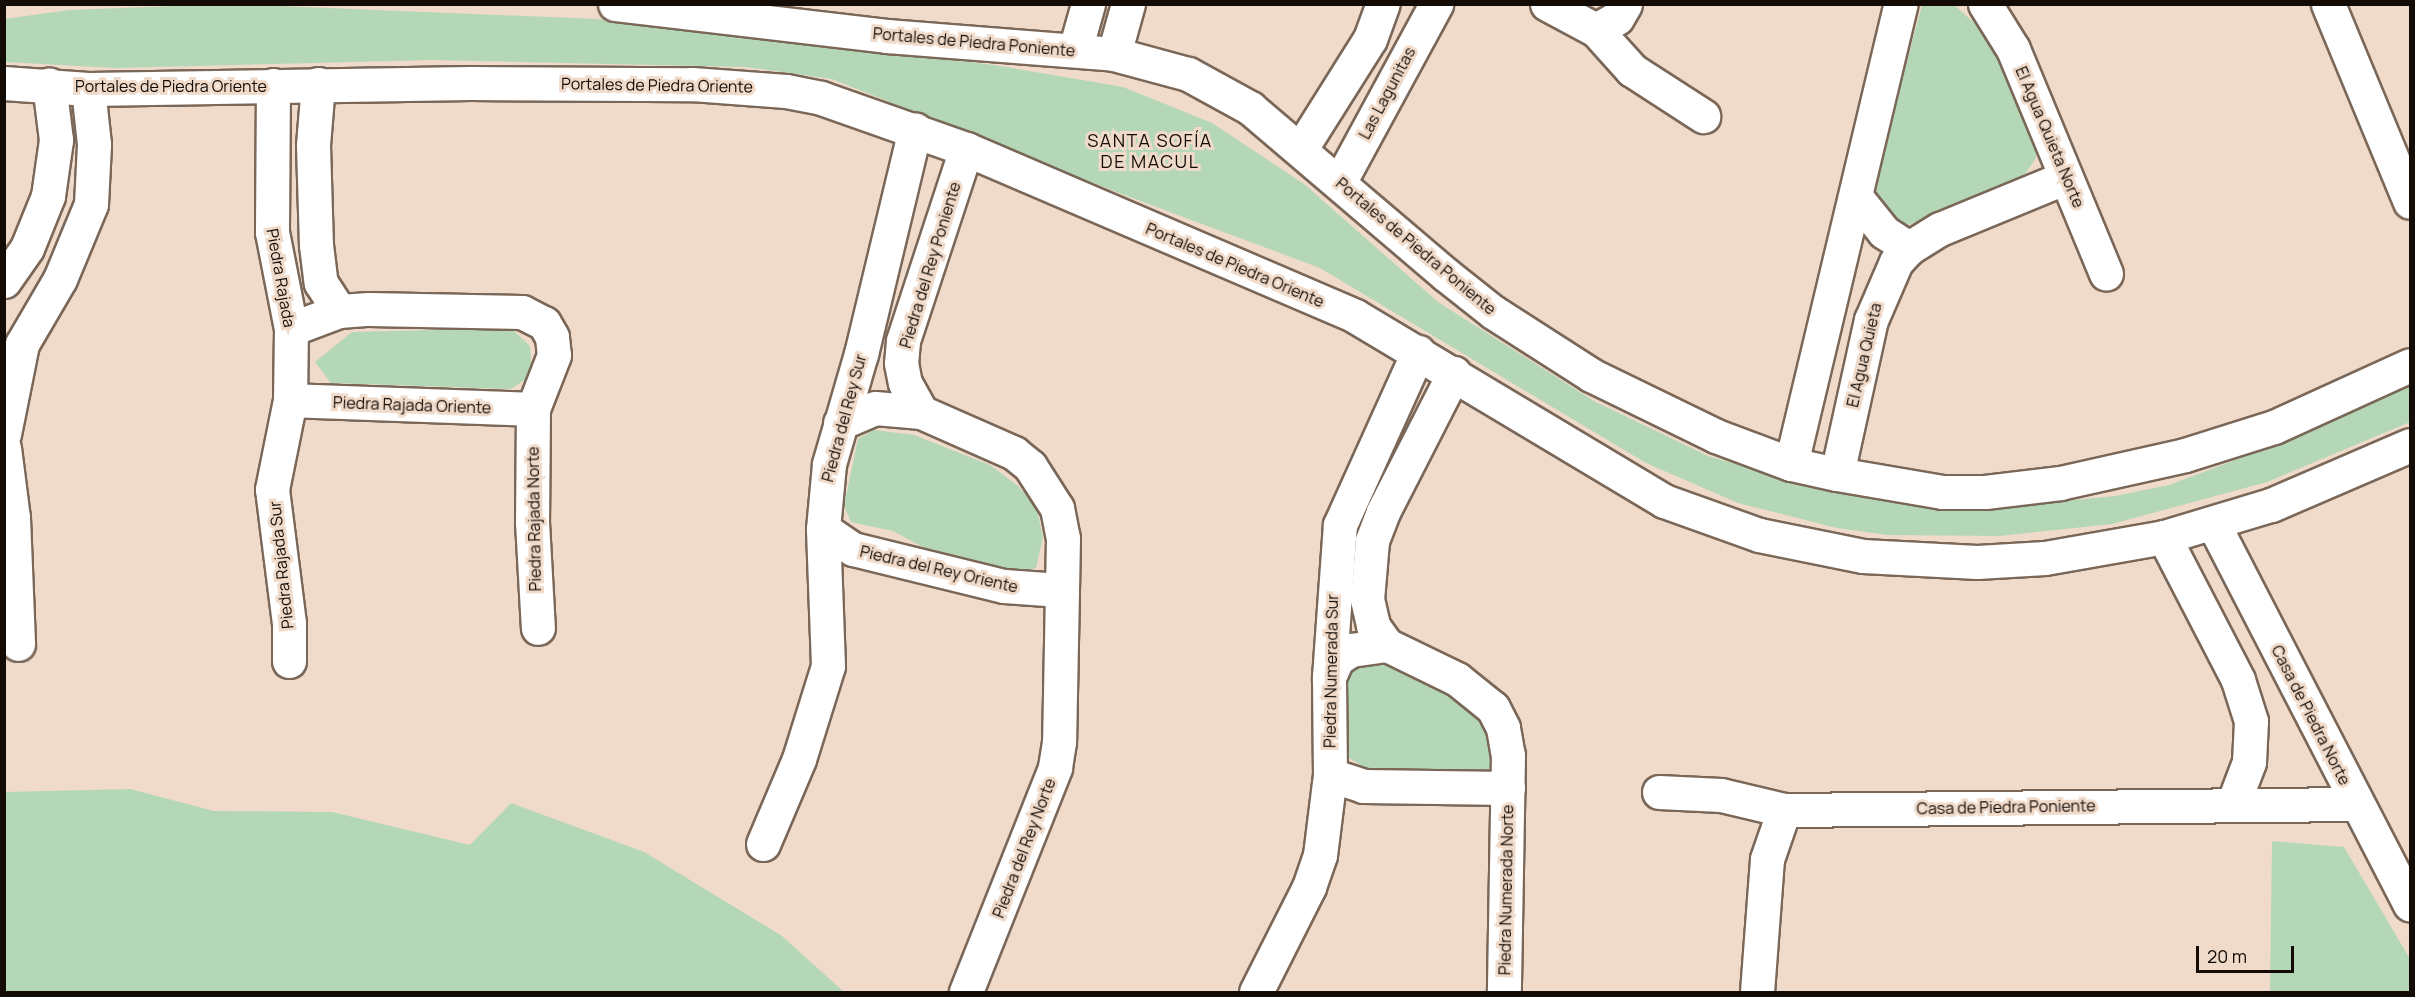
<!DOCTYPE html>
<html>
<head>
<meta charset="utf-8">
<style>
  body { margin:0 }
  #map { position:relative; width:2415px; height:997px; overflow:hidden; background:#f0dac9; font-family:Manrope,sans-serif }
  div>[style] { position:absolute }
  .green>* { inset:0; background:#b4d8b7 }
  .roads { filter:drop-shadow(2px 0 #7a6758) drop-shadow(-2px 0 #7a6758) drop-shadow(0 2px #7a6758) drop-shadow(0 -2px #7a6758) }
  .street>* { height:33px; margin:-16.5px; padding:0 16.5px; transform-origin:16.5px; border-radius:16.5px; background:#fff }
  span { translate:-50% -50%; white-space:nowrap; text-align:center; line-height:1.15; -webkit-text-stroke:6px #f0dac9; paint-order:stroke }
  .street-label { font-size:16px; color:#120b06 }
  .neighbourhood-label { font-size:18px; color:#120b06; letter-spacing:1.5px }
  .frame { position:absolute; inset:0; border:6px solid #120b06; pointer-events:none }
  .scale { position:absolute; left:2196px; top:946px; width:98px; height:27px; box-sizing:border-box; border:3px solid #120b06; border-top:0; padding-left:8px; font-size:18px; line-height:21px; white-space:nowrap; color:#120b06; -webkit-text-stroke:4px #f0dac9; paint-order:stroke }
</style>
</head>
<body>
<div id="map">
  <div class="green">
    <i style="clip-path:polygon(229px 4px,597px 19px,994px 65px,1123px 87px,1212px 123px,1304px 184px,1438px 302px,1594px 401px,1708px 456px,1828px 491px,1947px 506px,2003px 507px,2115px 496px,2169px 485px,2307px 433px,2410px 380px,2410px 422px,2267px 482px,2112px 524px,2000px 536px,1887px 535px,1837px 528px,1738px 503px,1646px 463px,1320px 268px,1119px 193px,832px 79px,745px 67px,432px 60px,116px 68px,5px 62px,4px 19px,70px 10px)"></i>
    <i style="clip-path:polygon(1922px 5px,1954px 5px,1990px 37px,2036px 145px,2036px 158px,2023px 177px,1901px 228px,1873px 197px,1874px 185px)"></i>
    <i style="clip-path:polygon(511px 328px,530px 346px,532px 375px,511px 389px,331px 383px,315px 362px,352px 332px)"></i>
    <i style="clip-path:polygon(874px 430px,914px 435px,990px 465px,1018px 486px,1036px 506px,1043px 537px,1036px 568px,1017px 573px,930px 551px,893px 531px,851px 522px,844px 506px,858px 439px)"></i>
    <i style="clip-path:polygon(1380px 658px,1428px 677px,1477px 709px,1492px 740px,1490px 773px,1376px 775px,1346px 756px,1339px 691px,1352px 663px)"></i>
    <i style="clip-path:polygon(130px 789px,214px 811px,332px 812px,470px 845px,511px 803px,644px 852px,782px 936px,844px 992px,5px 992px,5px 792px)"></i>
    <i style="clip-path:polygon(2272px 841px,2344px 847px,2410px 959px,2410px 992px,2270px 992px)"></i>
  </div>
  <div class="roads">
    <div class="street">
      <i style="left:615px;top:4px;width:274px;rotate:6.7deg"></i>
      <i style="left:887px;top:36px;width:228px;rotate:4.5deg"></i>
      <i style="left:1114px;top:54px;width:77px;rotate:15.1deg"></i>
      <i style="left:1188px;top:74px;width:71px;rotate:28.7deg"></i>
      <i style="left:1250px;top:108px;width:256px;rotate:40.4deg"></i>
      <i style="left:1445px;top:274px;width:61px;rotate:38.4deg"></i>
      <i style="left:1493px;top:312px;width:117px;rotate:32.7deg"></i>
      <i style="left:1591px;top:375px;width:139px;rotate:26deg"></i>
      <i style="left:1716px;top:436px;width:80px;rotate:20.5deg"></i>
      <i style="left:1791px;top:464px;width:47px;rotate:12.3deg"></i>
      <i style="left:1837px;top:474px;width:107px;rotate:9.7deg"></i>
      <i style="left:1942px;top:492px;width:43px"></i>
      <i style="left:1985px;top:492px;width:76px;rotate:-6.8deg"></i>
      <i style="left:2060px;top:483px;width:128px;rotate:-12.6deg"></i>
      <i style="left:2185px;top:455px;width:93px;rotate:-17.5deg"></i>
      <i style="left:2274px;top:427px;width:149px;rotate:-24.5deg"></i>
      <i style="left:1547px;top:4px;width:55px;rotate:28deg"></i>
      <i style="left:1596px;top:30px;width:54px;rotate:48deg"></i>
      <i style="left:1632px;top:70px;width:85px;rotate:32.9deg"></i>
      <i style="left:1985px;top:4px;width:53px;rotate:58.1deg"></i>
      <i style="left:2013px;top:49px;width:243px;rotate:67.5deg"></i>
      <i style="left:2328px;top:4px;width:214px;rotate:67.5deg"></i>
      <i style="left:1596px;top:30px;width:24px;rotate:-30deg"></i>
      <i style="left:1617px;top:18px;width:16px;rotate:-60deg"></i>
      <i style="left:1075px;top:50px;width:48px;rotate:-74.2deg"></i>
      <i style="left:1114px;top:54px;width:52px;rotate:-74.4deg"></i>
      <i style="left:4px;top:83px;width:84px;rotate:4.1deg"></i>
      <i style="left:88px;top:89px;width:383px;rotate:-0.9deg"></i>
      <i style="left:471px;top:83px;width:221px;rotate:0.3deg"></i>
      <i style="left:692px;top:84px;width:94px;rotate:4.3deg"></i>
      <i style="left:786px;top:91px;width:36px;rotate:11deg"></i>
      <i style="left:821px;top:98px;width:154px;rotate:19.4deg"></i>
      <i style="left:966px;top:149px;width:423px;rotate:23.2deg"></i>
      <i style="left:1355px;top:316px;width:360px;rotate:30.9deg"></i>
      <i style="left:1664px;top:501px;width:101px;rotate:19.7deg"></i>
      <i style="left:1759px;top:535px;width:106px;rotate:11.4deg"></i>
      <i style="left:1863px;top:556px;width:114px;rotate:3deg"></i>
      <i style="left:1977px;top:562px;width:68px;rotate:-3.4deg"></i>
      <i style="left:2045px;top:558px;width:121px;rotate:-10deg"></i>
      <i style="left:2164px;top:537px;width:112px;rotate:-16.7deg"></i>
      <i style="left:2271px;top:505px;width:151px;rotate:-23.3deg"></i>
      <i style="left:318px;top:84px;width:61px;rotate:94.7deg"></i>
      <i style="left:313px;top:145px;width:100px;rotate:88.3deg"></i>
      <i style="left:316px;top:245px;width:38px;rotate:83deg"></i>
      <i style="left:321px;top:283px;width:33px;rotate:57deg"></i>
      <i style="left:273px;top:85px;width:147px;rotate:90.4deg"></i>
      <i style="left:272px;top:232px;width:99px;rotate:78.9deg"></i>
      <i style="left:291px;top:329px;width:71px;rotate:90.8deg"></i>
      <i style="left:290px;top:400px;width:91px;rotate:101.4deg"></i>
      <i style="left:272px;top:489px;width:135px;rotate:82.8deg"></i>
      <i style="left:289px;top:623px;width:38px;rotate:90deg"></i>
      <i style="left:966px;top:149px;width:202px;rotate:108.2deg"></i>
      <i style="left:903px;top:341px;width:22px;rotate:95deg"></i>
      <i style="left:901px;top:363px;width:20px;rotate:79deg"></i>
      <i style="left:905px;top:383px;width:33px;rotate:61deg"></i>
      <i style="left:921px;top:412px;width:102px;rotate:23.8deg"></i>
      <i style="left:1014px;top:453px;width:21px;rotate:39deg"></i>
      <i style="left:1030px;top:466px;width:50px;rotate:57.3deg"></i>
      <i style="left:1057px;top:508px;width:31px;rotate:79deg"></i>
      <i style="left:1063px;top:538px;width:204px;rotate:91.1deg"></i>
      <i style="left:1059px;top:742px;width:26px;rotate:99deg"></i>
      <i style="left:1055px;top:768px;width:241px;rotate:111.7deg"></i>
      <i style="left:1300px;top:150px;width:131px;rotate:-57.8deg"></i>
      <i style="left:1370px;top:39px;width:37px;rotate:-70deg"></i>
      <i style="left:1339px;top:183px;width:204px;rotate:-61.5deg"></i>
      <i style="left:1856px;top:197px;width:45px;rotate:51.3deg"></i>
      <i style="left:1884px;top:232px;width:30px;rotate:33deg"></i>
      <i style="left:4px;top:281px;width:40px;rotate:-55.1deg"></i>
      <i style="left:27px;top:248px;width:56px;rotate:-68deg"></i>
      <i style="left:48px;top:196px;width:57px;rotate:-81.9deg"></i>
      <i style="left:56px;top:140px;width:56px;rotate:-97.1deg"></i>
      <i style="left:291px;top:329px;width:51px;rotate:-20.6deg"></i>
      <i style="left:339px;top:311px;width:30px;rotate:-4deg"></i>
      <i style="left:369px;top:309px;width:153px;rotate:1.1deg"></i>
      <i style="left:522px;top:312px;width:25px;rotate:27deg"></i>
      <i style="left:544px;top:323px;width:16px;rotate:60deg"></i>
      <i style="left:552px;top:337px;width:18px;rotate:84deg"></i>
      <i style="left:554px;top:355px;width:58px;rotate:111.3deg"></i>
      <i style="left:533px;top:409px;width:113px;rotate:90.5deg"></i>
      <i style="left:532px;top:522px;width:106px;rotate:86.8deg"></i>
      <i style="left:1454px;top:373px;width:156px;rotate:117.1deg"></i>
      <i style="left:1383px;top:512px;width:31px;rotate:111deg"></i>
      <i style="left:1372px;top:541px;width:58px;rotate:94.9deg"></i>
      <i style="left:1367px;top:599px;width:28px;rotate:77deg"></i>
      <i style="left:1373px;top:626px;width:24px;rotate:54deg"></i>
      <i style="left:1387px;top:645px;width:78px;rotate:25.9deg"></i>
      <i style="left:1457px;top:679px;width:46px;rotate:38.9deg"></i>
      <i style="left:1493px;top:708px;width:22px;rotate:63deg"></i>
      <i style="left:1503px;top:728px;width:27px;rotate:80deg"></i>
      <i style="left:1508px;top:755px;width:237px;rotate:91deg"></i>
      <i style="left:290px;top:400px;width:243px;rotate:2.1deg"></i>
      <i style="left:840px;top:423px;width:38px;rotate:-23deg"></i>
      <i style="left:875px;top:408px;width:46px;rotate:5deg"></i>
      <i style="left:4px;top:434px;width:92px;rotate:-78.7deg"></i>
      <i style="left:22px;top:344px;width:75px;rotate:-59.7deg"></i>
      <i style="left:60px;top:279px;width:81px;rotate:-67.5deg"></i>
      <i style="left:91px;top:204px;width:60px;rotate:-87.1deg"></i>
      <i style="left:94px;top:144px;width:55px;rotate:-96.2deg"></i>
      <i style="left:4px;top:448px;width:71px;rotate:82.7deg"></i>
      <i style="left:13px;top:518px;width:126px;rotate:87.7deg"></i>
      <i style="left:1791px;top:464px;width:473px;rotate:-76.6deg"></i>
      <i style="left:1837px;top:474px;width:158px;rotate:-77.6deg"></i>
      <i style="left:1871px;top:320px;width:63px;rotate:-66.7deg"></i>
      <i style="left:1896px;top:262px;width:19px;rotate:-47deg"></i>
      <i style="left:1909px;top:248px;width:36px;rotate:-32deg"></i>
      <i style="left:1940px;top:229px;width:136px;rotate:-22.4deg"></i>
      <i style="left:2214px;top:525px;width:427px;rotate:62.7deg"></i>
      <i style="left:823px;top:529px;width:36px;rotate:34deg"></i>
      <i style="left:853px;top:549px;width:155px;rotate:13.8deg"></i>
      <i style="left:1004px;top:586px;width:56px;rotate:4.1deg"></i>
      <i style="left:2164px;top:537px;width:161px;rotate:62.6deg"></i>
      <i style="left:2238px;top:680px;width:43px;rotate:72.4deg"></i>
      <i style="left:2251px;top:721px;width:41px;rotate:92.8deg"></i>
      <i style="left:2249px;top:762px;width:45px;rotate:110.9deg"></i>
      <i style="left:1329px;top:677px;width:20px;rotate:-66deg"></i>
      <i style="left:1337px;top:659px;width:17px;rotate:-33deg"></i>
      <i style="left:1351px;top:650px;width:36px;rotate:-8deg"></i>
      <i style="left:1330px;top:775px;width:35px;rotate:18deg"></i>
      <i style="left:1363px;top:786px;width:145px;rotate:0.8deg"></i>
      <i style="left:1659px;top:792px;width:62px;rotate:2.8deg"></i>
      <i style="left:1721px;top:795px;width:65px;rotate:13.4deg"></i>
      <i style="left:1784px;top:810px;width:572px;rotate:-0.6deg"></i>
      <i style="left:763px;top:844px;width:92px;rotate:-67deg"></i>
      <i style="left:799px;top:759px;width:97px;rotate:-72.7deg"></i>
      <i style="left:828px;top:666px;width:137px;rotate:-92.1deg"></i>
      <i style="left:823px;top:529px;width:65px;rotate:-84.7deg"></i>
      <i style="left:829px;top:464px;width:115px;rotate:-73.8deg"></i>
      <i style="left:861px;top:354px;width:231px;rotate:-76.5deg"></i>
      <i style="left:1256px;top:992px;width:118px;rotate:-63.2deg"></i>
      <i style="left:1309px;top:887px;width:34px;rotate:-71deg"></i>
      <i style="left:1320px;top:855px;width:81px;rotate:-82.9deg"></i>
      <i style="left:1330px;top:775px;width:98px;rotate:-90.6deg"></i>
      <i style="left:1329px;top:677px;width:152px;rotate:-85.9deg"></i>
      <i style="left:1340px;top:525px;width:190px;rotate:-65.7deg"></i>
      <i style="left:1757px;top:992px;width:133px;rotate:-85.7deg"></i>
      <i style="left:1767px;top:859px;width:52px;rotate:-70.9deg"></i>
    </div>
  </div>
  <div class="street-label">
    <span style="left:974px;top:42px;rotate:5deg">Portales de Piedra Poniente</span>
    <span style="left:657px;top:85px;rotate:1deg">Portales de Piedra Oriente</span>
    <span style="left:171px;top:86px">Portales de Piedra Oriente</span>
    <span style="left:1387px;top:93px;rotate:-62deg">Las Lagunitas</span>
    <span style="left:2050px;top:137px;rotate:67deg">El Agua Quieta Norte</span>
    <span style="left:1416px;top:246px;rotate:40deg">Portales de Piedra Poniente</span>
    <span style="left:930px;top:265px;rotate:-73deg">Piedra del Rey Poniente</span>
    <span style="left:1235px;top:265px;rotate:23deg">Portales de Piedra Oriente</span>
    <span style="left:281px;top:278px;rotate:80deg">Piedra Rajada</span>
    <span style="left:1864px;top:355px;rotate:-77deg">El Agua Quieta</span>
    <span style="left:412px;top:405px;rotate:2deg">Piedra Rajada Oriente</span>
    <span style="left:844px;top:418px;rotate:-75deg">Piedra del Rey Sur</span>
    <span style="left:534px;top:519px;rotate:-91deg">Piedra Rajada Norte</span>
    <span style="left:281px;top:565px;rotate:-96deg">Piedra Rajada Sur</span>
    <span style="left:939px;top:569px;rotate:13deg">Piedra del Rey Oriente</span>
    <span style="left:1331px;top:671px;rotate:-89deg">Piedra Numerada Sur</span>
    <span style="left:2311px;top:715px;rotate:63deg">Casa de Piedra Norte</span>
    <span style="left:2006px;top:807px;rotate:-1deg">Casa de Piedra Poniente</span>
    <span style="left:1024px;top:848px;rotate:-69deg">Piedra del Rey Norte</span>
    <span style="left:1506px;top:890px;rotate:-89deg">Piedra Numerada Norte</span>
  </div>
  <div class="neighbourhood-label">
    <span style="left:1150px;top:151px">SANTA SOFÍA<br>DE MACUL</span>
  </div>
  <div class="frame"></div>
  <div class="scale">20 m</div>
</div>
</body>
</html>
